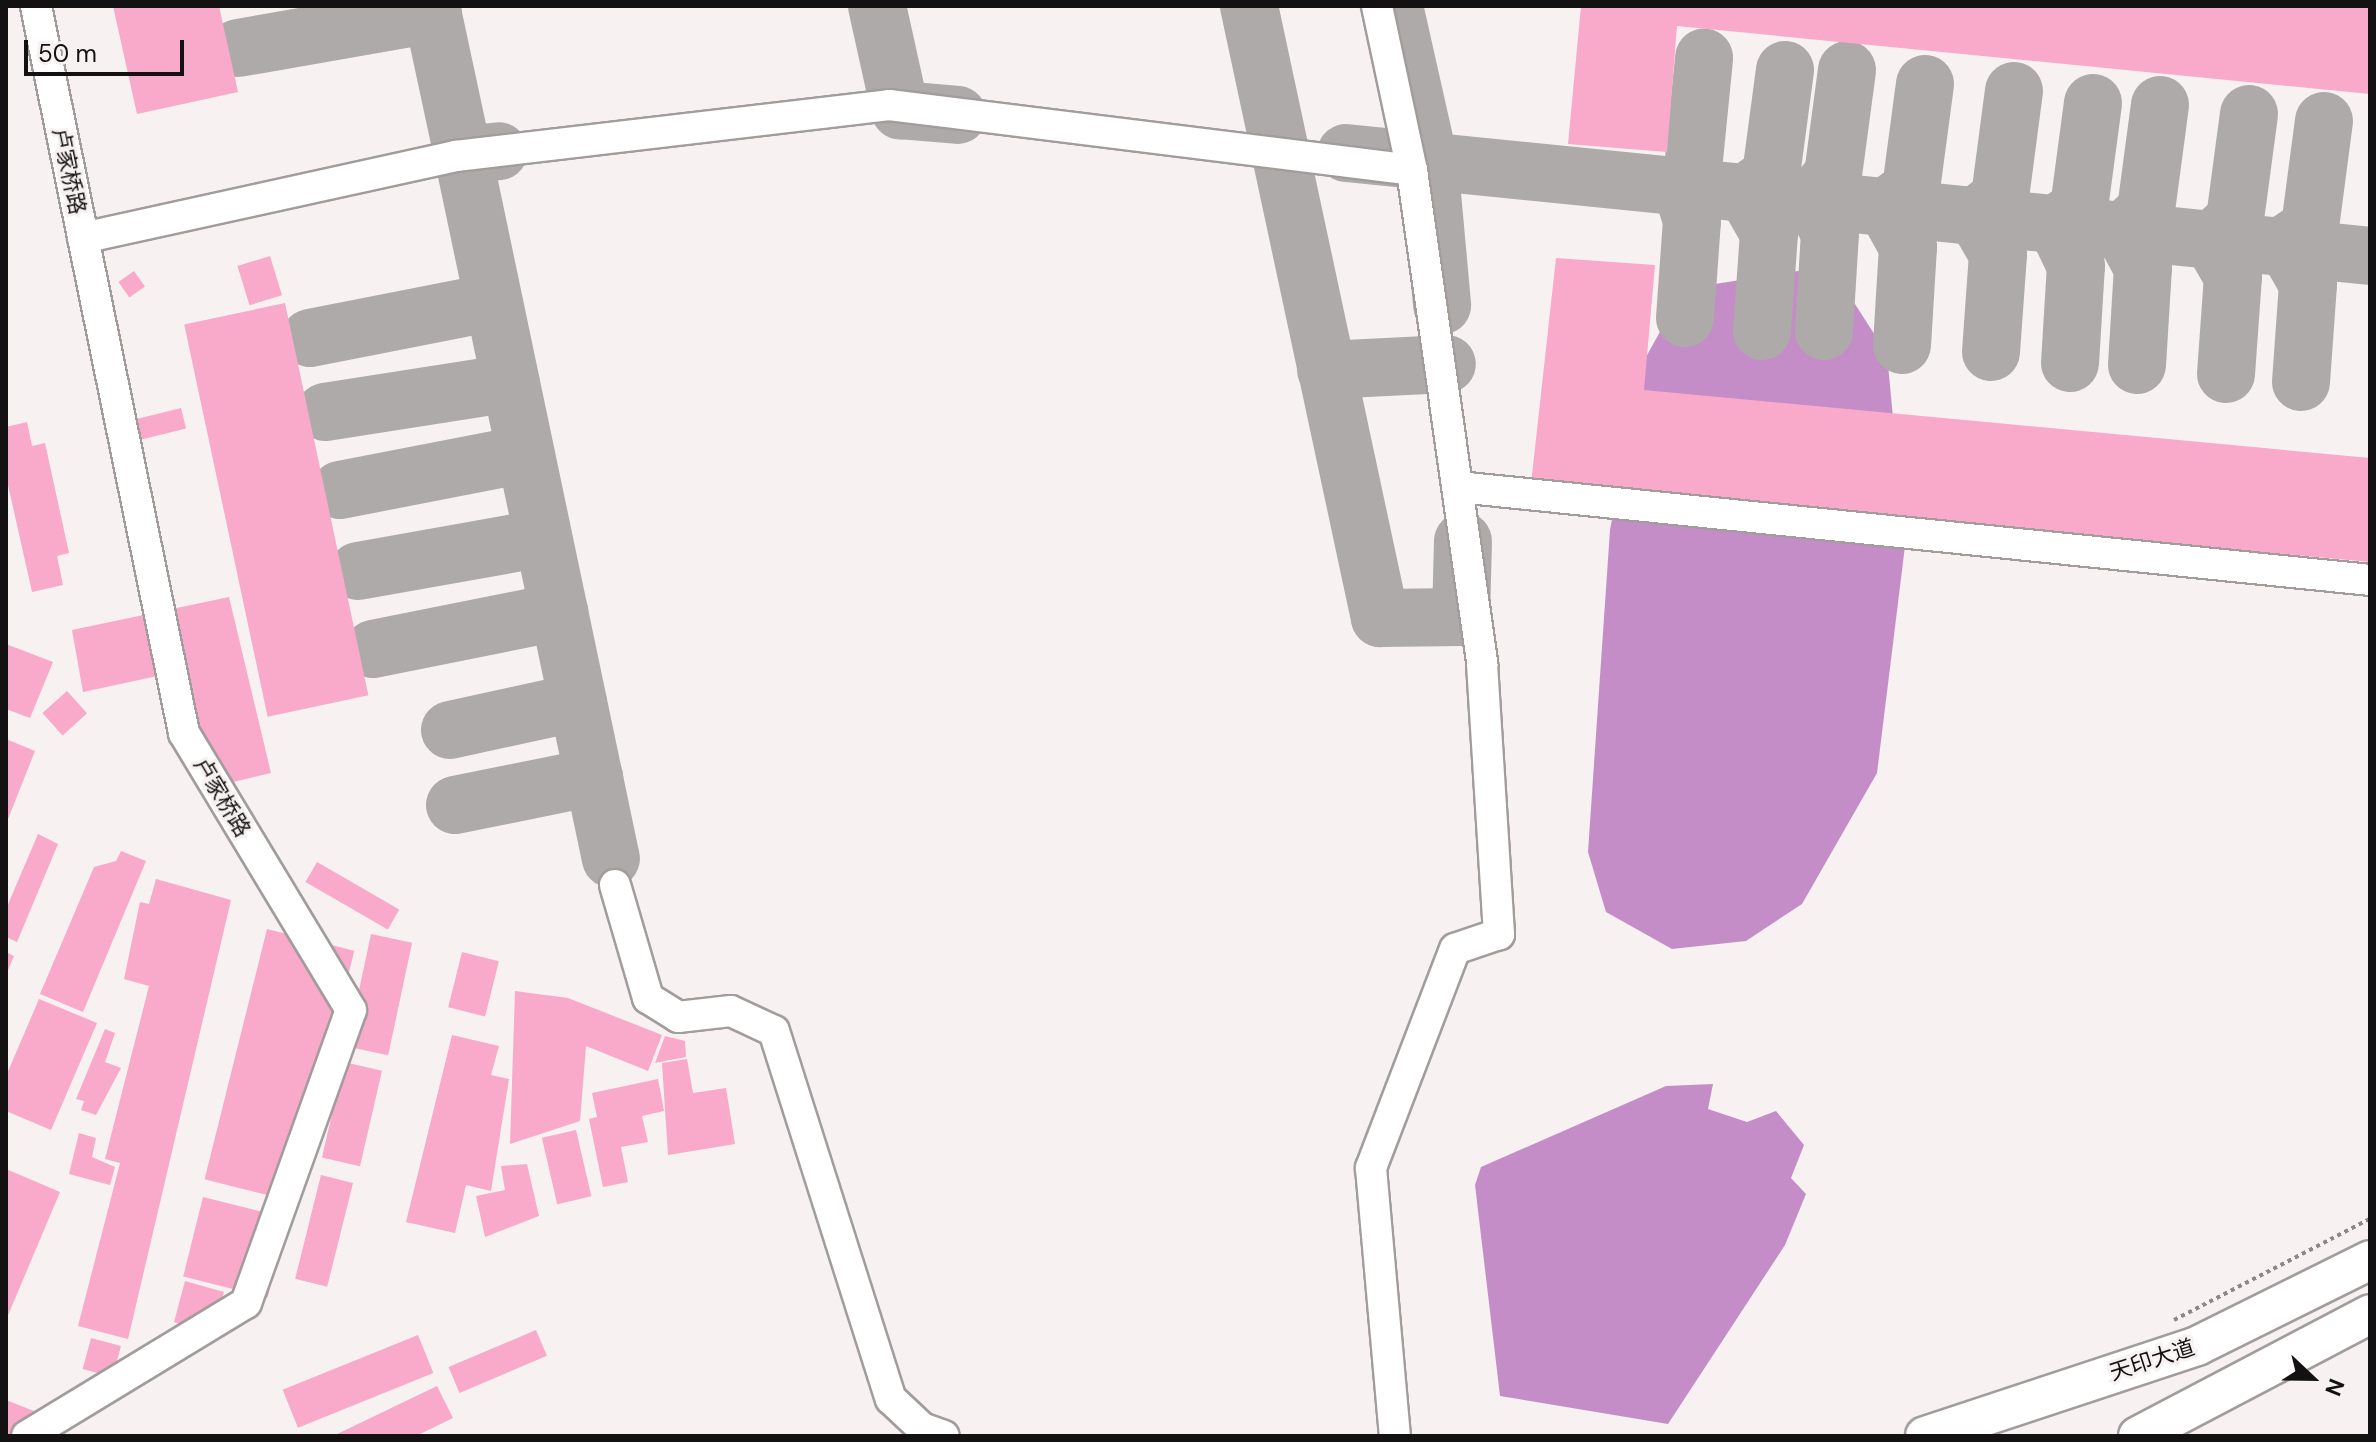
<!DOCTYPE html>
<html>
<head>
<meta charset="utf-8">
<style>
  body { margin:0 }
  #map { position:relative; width:2376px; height:1442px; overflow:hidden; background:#f7f1f1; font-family:"DM Sans","Noto Sans SC",sans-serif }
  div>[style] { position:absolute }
  .water>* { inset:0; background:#c48dc7 }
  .taxiway>* { height:58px; margin:-29px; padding:0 29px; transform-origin:29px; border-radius:29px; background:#aeaaaa }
  .building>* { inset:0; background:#f9a9ca; transform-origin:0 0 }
  .path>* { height:4px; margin-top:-2px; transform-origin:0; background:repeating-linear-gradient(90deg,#8c8888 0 4px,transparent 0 8px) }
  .roads { filter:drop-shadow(2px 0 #a29c9c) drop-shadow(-2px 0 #a29c9c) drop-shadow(0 2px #a29c9c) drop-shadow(0 -2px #a29c9c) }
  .minor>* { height:30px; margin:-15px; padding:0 15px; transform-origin:15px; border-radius:15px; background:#fff }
  .major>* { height:38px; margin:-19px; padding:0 19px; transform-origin:19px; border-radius:19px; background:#fff }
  span { translate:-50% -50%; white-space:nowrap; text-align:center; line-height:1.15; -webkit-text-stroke:6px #f7f1f1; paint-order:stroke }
  .street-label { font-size:22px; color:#131111 }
  .frame { position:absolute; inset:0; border:8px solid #131111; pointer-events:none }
  .north { position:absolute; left:2272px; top:1338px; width:80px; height:80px; -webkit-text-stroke:6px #f7f1f1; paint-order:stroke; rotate:112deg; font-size:22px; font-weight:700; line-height:32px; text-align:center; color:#131111 }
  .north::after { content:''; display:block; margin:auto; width:28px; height:36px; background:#131111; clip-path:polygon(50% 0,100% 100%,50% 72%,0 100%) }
  .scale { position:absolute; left:24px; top:40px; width:160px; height:36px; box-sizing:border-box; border:4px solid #131111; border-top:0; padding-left:10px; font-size:24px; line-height:28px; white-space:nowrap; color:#131111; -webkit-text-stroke:6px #f7f1f1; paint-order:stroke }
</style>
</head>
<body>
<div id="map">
  <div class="water">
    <i style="clip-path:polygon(1798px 271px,1846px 290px,1887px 354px,1905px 546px,1877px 773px,1802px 904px,1746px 941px,1672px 949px,1606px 912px,1588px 852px,1610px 530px,1641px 366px,1676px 303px,1715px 284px)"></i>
    <i style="clip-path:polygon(1713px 1084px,1708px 1109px,1747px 1122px,1776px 1111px,1804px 1145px,1791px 1178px,1806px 1194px,1785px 1245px,1668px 1424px,1500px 1396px,1475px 1185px,1481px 1167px,1666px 1086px)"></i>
  </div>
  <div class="taxiway">
    <i style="left:431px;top:6px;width:152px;rotate:77.9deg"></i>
    <i style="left:463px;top:155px;width:36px;rotate:-6deg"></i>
    <i style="left:877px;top:6px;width:107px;rotate:77.5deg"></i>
    <i style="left:900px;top:110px;width:58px;rotate:4.9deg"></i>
    <i style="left:1249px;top:6px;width:626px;rotate:77.92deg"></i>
    <i style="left:1380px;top:618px;width:81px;rotate:-0.7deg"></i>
    <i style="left:1461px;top:617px;width:76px;rotate:-88.5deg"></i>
    <i style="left:1394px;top:6px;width:159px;rotate:77.3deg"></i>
    <i style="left:1429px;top:161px;width:145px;rotate:84.8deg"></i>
    <i style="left:238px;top:48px;width:198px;rotate:-9.9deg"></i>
    <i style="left:1346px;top:153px;width:1029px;rotate:5.74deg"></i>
    <i style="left:463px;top:155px;width:719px;rotate:78.13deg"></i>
    <i style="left:1685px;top:318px;width:97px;rotate:-85.9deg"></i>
    <i style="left:1692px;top:221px;width:37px;rotate:-107deg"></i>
    <i style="left:1681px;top:186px;width:21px;rotate:-55deg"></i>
    <i style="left:1693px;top:169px;width:112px;rotate:-84.3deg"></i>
    <i style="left:1762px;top:331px;width:98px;rotate:-85.9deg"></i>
    <i style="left:1769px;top:233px;width:46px;rotate:-119.9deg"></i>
    <i style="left:1746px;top:193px;width:31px;rotate:-36deg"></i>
    <i style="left:1771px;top:175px;width:106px;rotate:-82.4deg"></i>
    <i style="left:1824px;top:331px;width:98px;rotate:-86.5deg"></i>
    <i style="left:1830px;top:233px;width:38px;rotate:-118deg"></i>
    <i style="left:1812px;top:199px;width:32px;rotate:-49deg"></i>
    <i style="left:1833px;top:175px;width:106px;rotate:-82.4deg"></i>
    <i style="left:310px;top:338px;width:187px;rotate:-11.1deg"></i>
    <i style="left:1902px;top:345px;width:98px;rotate:-86.5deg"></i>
    <i style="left:1908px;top:247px;width:46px;rotate:-118.8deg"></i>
    <i style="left:1886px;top:207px;width:31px;rotate:-36deg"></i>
    <i style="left:1911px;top:189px;width:106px;rotate:-82.4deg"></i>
    <i style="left:1991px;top:352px;width:98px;rotate:-85.9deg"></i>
    <i style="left:1998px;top:254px;width:44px;rotate:-120.1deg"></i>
    <i style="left:1976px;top:216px;width:31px;rotate:-38deg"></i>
    <i style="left:2000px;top:197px;width:107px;rotate:-82.5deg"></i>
    <i style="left:2070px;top:363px;width:97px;rotate:-86.5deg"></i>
    <i style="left:2076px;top:266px;width:47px;rotate:-115.5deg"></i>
    <i style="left:2056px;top:224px;width:28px;rotate:-35deg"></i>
    <i style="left:2079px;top:208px;width:106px;rotate:-82.4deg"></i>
    <i style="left:2137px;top:365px;width:97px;rotate:-86.5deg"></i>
    <i style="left:2143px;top:268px;width:42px;rotate:-118.4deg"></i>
    <i style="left:2123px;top:231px;width:31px;rotate:-42deg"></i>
    <i style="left:2146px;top:210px;width:106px;rotate:-82.4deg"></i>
    <i style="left:1326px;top:370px;width:121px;rotate:-2.8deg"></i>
    <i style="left:2226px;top:374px;width:97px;rotate:-85.9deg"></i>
    <i style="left:2233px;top:277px;width:43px;rotate:-119.6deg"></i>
    <i style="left:2212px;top:240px;width:31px;rotate:-42deg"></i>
    <i style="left:2235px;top:219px;width:106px;rotate:-82.4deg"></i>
    <i style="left:2301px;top:382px;width:98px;rotate:-85.9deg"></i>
    <i style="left:2308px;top:284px;width:46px;rotate:-119.9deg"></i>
    <i style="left:2285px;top:244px;width:30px;rotate:-34deg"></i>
    <i style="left:2310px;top:227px;width:107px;rotate:-82.5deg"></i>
    <i style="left:325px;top:412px;width:188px;rotate:-8.9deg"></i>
    <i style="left:340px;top:490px;width:189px;rotate:-11deg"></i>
    <i style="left:358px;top:571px;width:188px;rotate:-10.1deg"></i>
    <i style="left:373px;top:649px;width:190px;rotate:-11.3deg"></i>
    <i style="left:450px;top:730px;width:131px;rotate:-12.3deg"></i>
    <i style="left:455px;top:805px;width:142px;rotate:-11.4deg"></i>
  </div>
  <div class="building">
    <i style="clip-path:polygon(113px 6px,219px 6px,238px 92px,137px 114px)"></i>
    <i style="clip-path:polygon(1581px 6px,2370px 6px,2370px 94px,1677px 26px,1667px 152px,1568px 144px)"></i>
    <i style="left:270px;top:256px;width:41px;height:34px;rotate:73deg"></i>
    <i style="clip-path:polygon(1556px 258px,1655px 265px,1644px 390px,2370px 458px,2370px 562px,1531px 484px)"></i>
    <i style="left:134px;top:271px;width:19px;height:19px;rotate:55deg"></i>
    <i style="left:285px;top:303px;width:401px;height:103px;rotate:78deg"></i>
    <i style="left:181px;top:408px;width:21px;height:64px;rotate:76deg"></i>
    <i style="clip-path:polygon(27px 422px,32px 446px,45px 443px,69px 553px,57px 556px,63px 585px,32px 592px,6px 476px,6px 427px)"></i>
    <i style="clip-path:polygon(229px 597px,271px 773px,203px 789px,176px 672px,83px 692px,72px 630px)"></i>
    <i style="clip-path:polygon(6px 644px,53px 662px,30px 718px,6px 709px)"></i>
    <i style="left:67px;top:691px;width:30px;height:33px;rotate:48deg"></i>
    <i style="clip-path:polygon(6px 739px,35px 751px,6px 824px)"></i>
    <i style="clip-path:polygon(38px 834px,58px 844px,17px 942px,6px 937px,6px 909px)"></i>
    <i style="clip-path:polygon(121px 851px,146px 861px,83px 1012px,40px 994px,94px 867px,116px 861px)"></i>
    <i style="left:317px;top:862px;width:95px;height:23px;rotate:30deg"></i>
    <i style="clip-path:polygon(156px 879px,231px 900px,128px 1339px,78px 1326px,120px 1163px,105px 1159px,149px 986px,124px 979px,140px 902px,149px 904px)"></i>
    <i style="left:267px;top:929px;width:90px;height:258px;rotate:14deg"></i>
    <i style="left:371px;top:934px;width:42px;height:115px;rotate:12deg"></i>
    <i style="clip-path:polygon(6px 952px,14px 956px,6px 975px)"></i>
    <i style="left:462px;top:952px;width:38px;height:57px;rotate:14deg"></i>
    <i style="clip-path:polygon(515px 991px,568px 998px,662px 1035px,648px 1071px,586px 1046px,580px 1121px,510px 1144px)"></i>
    <i style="clip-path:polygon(39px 999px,97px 1023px,51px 1130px,6px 1111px,6px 1076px)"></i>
    <i style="clip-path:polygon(105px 1029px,115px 1033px,105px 1062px,121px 1068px,96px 1115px,81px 1110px,84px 1101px,76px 1099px)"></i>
    <i style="clip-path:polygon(452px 1035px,499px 1046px,491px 1075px,509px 1079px,491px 1191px,466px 1185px,455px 1233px,406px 1222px)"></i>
    <i style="clip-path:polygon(665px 1036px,685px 1041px,686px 1057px,655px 1063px)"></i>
    <i style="clip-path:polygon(687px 1059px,693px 1093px,726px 1088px,735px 1144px,668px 1155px,662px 1063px)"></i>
    <i style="left:344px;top:1062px;width:39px;height:98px;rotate:13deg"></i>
    <i style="clip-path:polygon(658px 1079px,664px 1111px,642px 1116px,648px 1142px,621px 1147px,628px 1182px,603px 1187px,589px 1119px,597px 1117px,592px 1093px)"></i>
    <i style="left:576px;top:1130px;width:68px;height:35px;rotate:77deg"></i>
    <i style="clip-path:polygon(79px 1133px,96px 1138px,92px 1157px,115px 1167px,110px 1185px,69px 1174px)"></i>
    <i style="clip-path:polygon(527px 1164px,539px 1216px,485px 1237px,476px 1196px,505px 1190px,501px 1166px)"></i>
    <i style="clip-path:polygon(6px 1169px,60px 1192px,6px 1320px)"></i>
    <i style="left:321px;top:1175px;width:33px;height:107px;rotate:14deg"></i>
    <i style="left:203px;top:1197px;width:87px;height:82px;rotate:14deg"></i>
    <i style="clip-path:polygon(185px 1281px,224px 1292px,215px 1324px,201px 1330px,174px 1322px)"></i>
    <i style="left:536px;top:1330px;width:28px;height:95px;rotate:67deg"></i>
    <i style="left:418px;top:1335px;width:41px;height:146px;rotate:68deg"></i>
    <i style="left:91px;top:1338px;width:31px;height:32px;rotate:15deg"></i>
    <i style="clip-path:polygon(437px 1386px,453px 1418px,416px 1436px,333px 1436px)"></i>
    <i style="clip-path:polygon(6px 1400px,44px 1415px,35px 1436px,6px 1436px)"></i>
  </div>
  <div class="path">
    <i style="left:2174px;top:1320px;width:220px;rotate:-27.3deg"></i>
  </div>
  <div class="roads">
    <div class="minor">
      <i style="left:1377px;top:6px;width:168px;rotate:78deg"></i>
      <i style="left:83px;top:238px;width:382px;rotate:-12.4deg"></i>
      <i style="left:456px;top:156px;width:436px;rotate:-6.7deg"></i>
      <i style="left:889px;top:105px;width:527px;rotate:7.08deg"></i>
      <i style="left:1412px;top:170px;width:499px;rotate:81.9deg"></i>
      <i style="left:1482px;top:664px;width:271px;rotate:86.4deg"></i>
      <i style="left:1499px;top:934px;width:46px;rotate:161.2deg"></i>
      <i style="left:1455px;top:949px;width:235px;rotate:111deg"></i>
      <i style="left:1371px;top:1168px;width:269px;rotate:84.9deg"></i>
      <i style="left:1458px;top:487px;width:917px;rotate:5.82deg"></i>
      <i style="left:615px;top:885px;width:118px;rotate:73.7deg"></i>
      <i style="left:648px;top:998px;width:36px;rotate:32deg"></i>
      <i style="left:678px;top:1017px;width:53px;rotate:-6.5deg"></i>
      <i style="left:731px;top:1011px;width:47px;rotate:24.9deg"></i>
      <i style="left:774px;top:1031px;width:386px;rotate:72.4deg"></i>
      <i style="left:891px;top:1399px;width:42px;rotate:43.1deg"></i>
      <i style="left:922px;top:1428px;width:23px;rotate:20deg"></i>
      <i style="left:27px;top:1436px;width:256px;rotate:-31.3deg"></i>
      <i style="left:246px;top:1303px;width:311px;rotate:-70.3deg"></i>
      <i style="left:351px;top:1010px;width:323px;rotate:-121.1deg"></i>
      <i style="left:184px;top:733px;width:742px;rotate:-101.51deg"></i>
    </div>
    <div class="major">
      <i style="left:1925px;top:1436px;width:287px;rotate:-18.3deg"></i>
      <i style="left:2197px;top:1346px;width:193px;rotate:-26.4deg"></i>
      <i style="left:2138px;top:1436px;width:262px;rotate:-27.7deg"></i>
    </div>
  </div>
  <div class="street-label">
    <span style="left:69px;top:171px;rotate:78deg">卢家桥路</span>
    <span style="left:222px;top:797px;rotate:59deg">卢家桥路</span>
    <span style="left:2152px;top:1360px;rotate:-18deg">天印大道</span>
  </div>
  <div class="frame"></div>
  <div class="north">N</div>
  <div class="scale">50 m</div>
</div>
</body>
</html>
